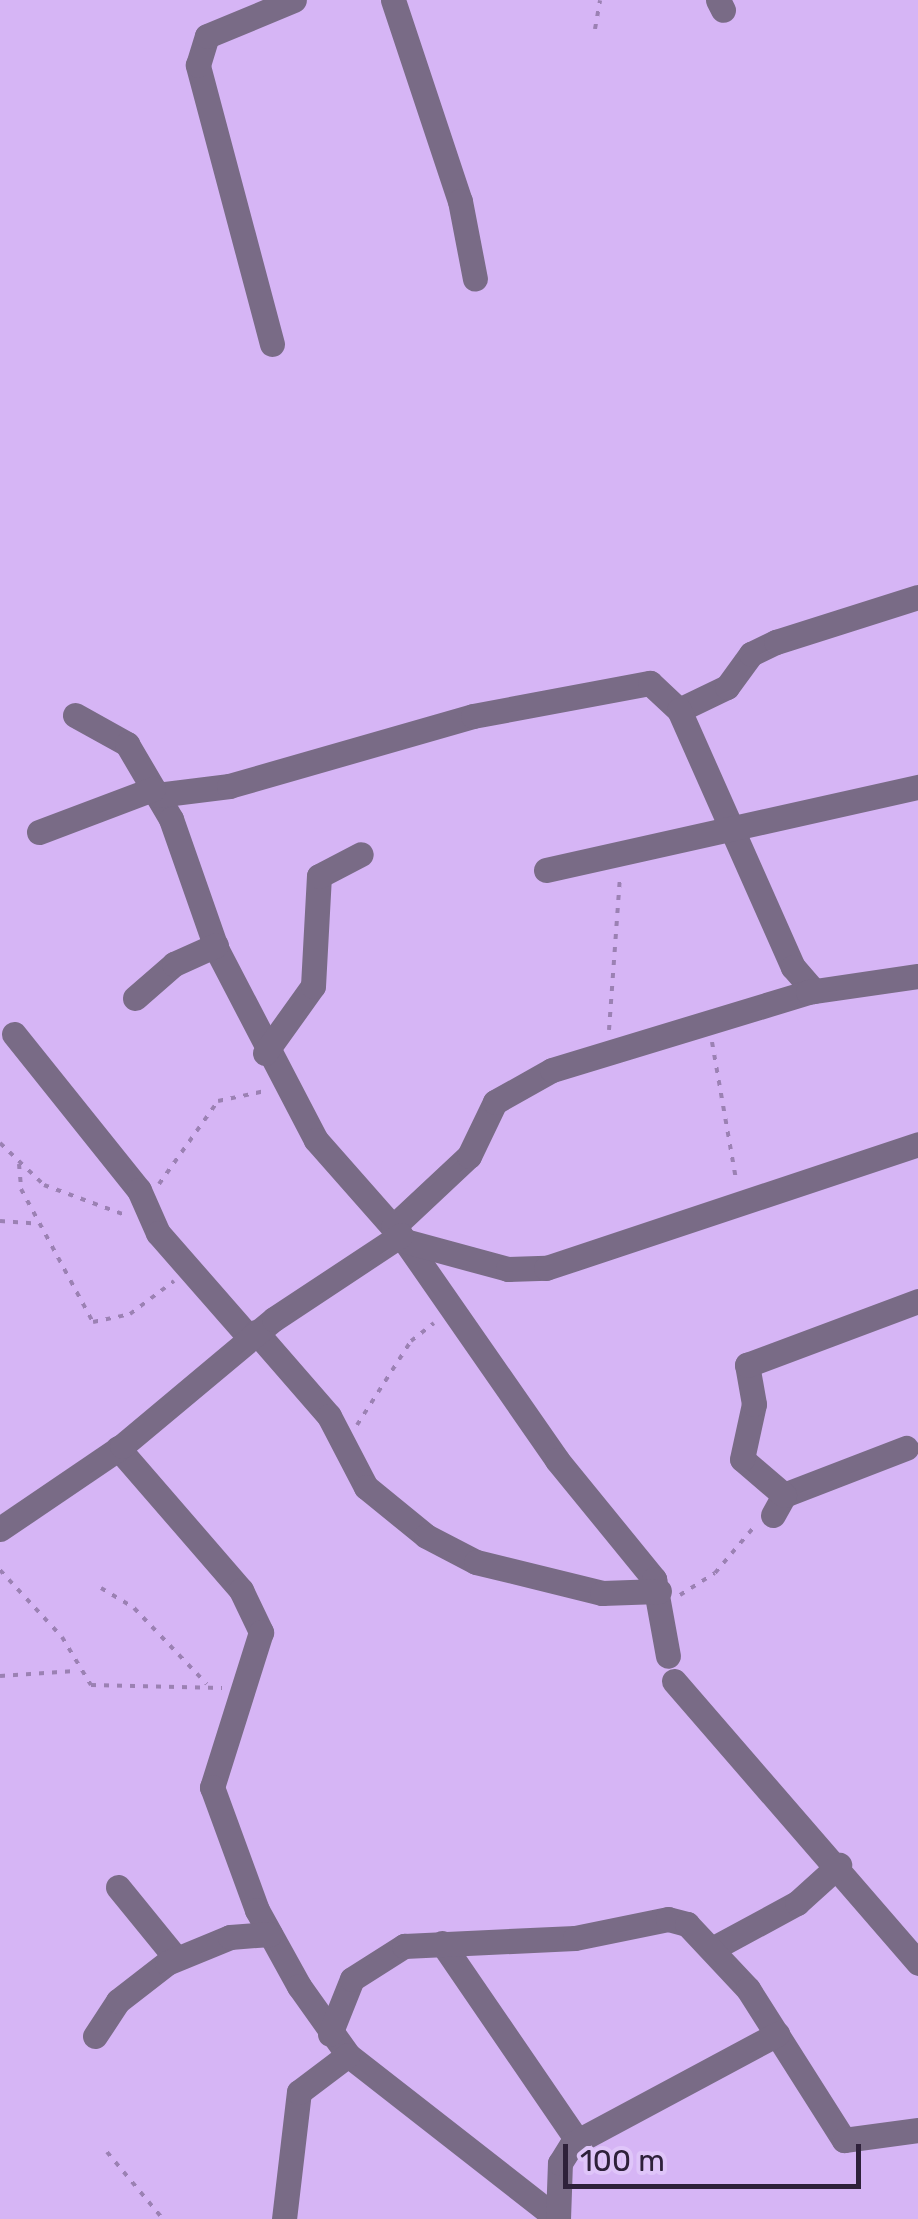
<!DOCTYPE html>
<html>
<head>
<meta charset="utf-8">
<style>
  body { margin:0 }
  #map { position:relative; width:918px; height:2219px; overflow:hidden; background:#d6b5f5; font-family:Rubik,sans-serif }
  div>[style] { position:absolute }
  .path>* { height:4px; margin-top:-2px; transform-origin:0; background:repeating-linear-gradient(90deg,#9b81b3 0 5px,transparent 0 13px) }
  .minor>* { height:25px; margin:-12.5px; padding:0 12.5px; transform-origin:12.5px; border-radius:12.5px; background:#796b86 }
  span { translate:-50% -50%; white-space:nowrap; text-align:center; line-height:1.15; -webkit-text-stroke:9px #dfc5f9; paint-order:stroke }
  .scale { position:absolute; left:563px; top:2144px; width:298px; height:45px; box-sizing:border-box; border:5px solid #2e213a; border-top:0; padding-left:12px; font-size:30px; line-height:35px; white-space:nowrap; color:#2e213a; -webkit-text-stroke:8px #dfc5f9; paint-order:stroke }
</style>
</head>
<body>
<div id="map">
  <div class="path">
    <i style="left:595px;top:29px;width:29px;rotate:-80deg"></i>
    <i style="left:609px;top:1030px;width:154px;rotate:-85.9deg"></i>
    <i style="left:712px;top:1042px;width:140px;rotate:80.1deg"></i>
    <i style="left:0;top:1143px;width:61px;rotate:43.7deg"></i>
    <i style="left:44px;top:1185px;width:84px;rotate:20.2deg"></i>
    <i style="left:19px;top:1164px;width:25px;rotate:85deg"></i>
    <i style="left:21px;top:1189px;width:151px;rotate:61.6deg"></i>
    <i style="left:93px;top:1322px;width:38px;rotate:-12deg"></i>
    <i style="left:130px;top:1314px;width:55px;rotate:-36.9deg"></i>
    <i style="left:159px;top:1184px;width:102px;rotate:-54.6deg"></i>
    <i style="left:218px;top:1101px;width:48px;rotate:-12deg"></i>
    <i style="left:0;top:1221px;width:39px;rotate:4deg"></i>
    <i style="left:357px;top:1425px;width:100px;rotate:-57.3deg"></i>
    <i style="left:411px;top:1341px;width:29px;rotate:-38deg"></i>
    <i style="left:0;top:1570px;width:91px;rotate:47.2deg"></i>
    <i style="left:62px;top:1637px;width:56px;rotate:58.9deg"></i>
    <i style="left:91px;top:1685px;width:131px;rotate:1.3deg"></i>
    <i style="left:101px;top:1588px;width:39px;rotate:31deg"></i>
    <i style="left:134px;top:1608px;width:105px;rotate:46.2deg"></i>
    <i style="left:680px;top:1595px;width:41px;rotate:-32.2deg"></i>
    <i style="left:715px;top:1573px;width:59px;rotate:-49.8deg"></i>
    <i style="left:0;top:1676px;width:75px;rotate:-3.8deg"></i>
    <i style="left:107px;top:2152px;width:87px;rotate:50.1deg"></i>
  </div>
  <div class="minor">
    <i style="left:393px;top:0;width:212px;rotate:71.6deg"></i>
    <i style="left:460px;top:201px;width:79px;rotate:79.1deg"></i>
    <i style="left:718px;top:0;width:11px;rotate:63deg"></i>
    <i style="left:272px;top:344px;width:289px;rotate:-104.9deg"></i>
    <i style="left:198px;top:65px;width:30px;rotate:-73deg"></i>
    <i style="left:207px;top:36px;width:94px;rotate:-22.5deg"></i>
    <i style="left:679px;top:710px;width:53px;rotate:-25.6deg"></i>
    <i style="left:727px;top:687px;width:41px;rotate:-54deg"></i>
    <i style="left:751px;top:654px;width:28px;rotate:-26deg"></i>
    <i style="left:776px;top:642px;width:149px;rotate:-17.6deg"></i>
    <i style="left:75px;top:715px;width:60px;rotate:29.1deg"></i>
    <i style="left:127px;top:744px;width:87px;rotate:59.6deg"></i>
    <i style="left:171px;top:819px;width:139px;rotate:70.7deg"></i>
    <i style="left:217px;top:950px;width:214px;rotate:62.5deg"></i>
    <i style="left:316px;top:1140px;width:135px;rotate:48.6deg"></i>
    <i style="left:405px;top:1241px;width:267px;rotate:55.2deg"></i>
    <i style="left:557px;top:1460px;width:154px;rotate:50.8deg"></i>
    <i style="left:654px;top:1579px;width:78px;rotate:79.7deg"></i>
    <i style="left:157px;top:795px;width:73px;rotate:-7.1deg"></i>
    <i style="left:229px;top:786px;width:254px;rotate:-16deg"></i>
    <i style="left:473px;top:716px;width:180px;rotate:-10.6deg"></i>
    <i style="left:650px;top:683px;width:40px;rotate:43deg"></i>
    <i style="left:679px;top:710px;width:281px;rotate:66.1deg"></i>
    <i style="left:793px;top:967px;width:32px;rotate:49deg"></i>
    <i style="left:39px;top:832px;width:122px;rotate:-20.7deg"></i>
    <i style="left:546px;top:870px;width:381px;rotate:-12.6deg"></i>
    <i style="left:135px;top:998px;width:52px;rotate:-41.1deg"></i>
    <i style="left:174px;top:964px;width:46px;rotate:-24.3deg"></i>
    <i style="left:14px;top:1034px;width:200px;rotate:51.3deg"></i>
    <i style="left:139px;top:1190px;width:47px;rotate:66.2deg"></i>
    <i style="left:158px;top:1233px;width:140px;rotate:48.8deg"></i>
    <i style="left:265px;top:1053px;width:82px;rotate:-54.4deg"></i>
    <i style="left:313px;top:986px;width:110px;rotate:-86.9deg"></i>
    <i style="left:319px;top:876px;width:47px;rotate:-27.6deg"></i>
    <i style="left:393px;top:1227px;width:104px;rotate:-43.1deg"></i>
    <i style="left:469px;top:1156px;width:60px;rotate:-64.3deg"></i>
    <i style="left:495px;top:1102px;width:65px;rotate:-29.3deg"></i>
    <i style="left:552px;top:1070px;width:268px;rotate:-16.9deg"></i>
    <i style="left:808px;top:992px;width:111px;rotate:-8.3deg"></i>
    <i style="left:405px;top:1241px;width:107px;rotate:15.2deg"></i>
    <i style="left:508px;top:1269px;width:38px;rotate:-2deg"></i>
    <i style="left:546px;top:1268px;width:392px;rotate:-18.4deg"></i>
    <i style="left:256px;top:1332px;width:111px;rotate:49deg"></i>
    <i style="left:329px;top:1416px;width:80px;rotate:62.5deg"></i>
    <i style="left:366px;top:1487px;width:77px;rotate:39.2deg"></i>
    <i style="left:426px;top:1536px;width:56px;rotate:27.5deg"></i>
    <i style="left:476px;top:1562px;width:130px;rotate:13.8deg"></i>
    <i style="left:602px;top:1593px;width:57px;rotate:-2deg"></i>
    <i style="left:118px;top:1448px;width:188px;rotate:49.1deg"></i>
    <i style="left:241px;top:1590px;width:47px;rotate:64.5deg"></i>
    <i style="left:261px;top:1632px;width:163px;rotate:107.5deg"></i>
    <i style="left:212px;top:1787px;width:131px;rotate:69.9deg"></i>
    <i style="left:257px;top:1910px;width:87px;rotate:61.1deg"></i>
    <i style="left:299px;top:1986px;width:85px;rotate:54.6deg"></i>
    <i style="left:348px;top:2055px;width:266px;rotate:38deg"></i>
    <i style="left:784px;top:1495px;width:131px;rotate:-21.1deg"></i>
    <i style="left:773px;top:1515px;width:23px;rotate:-61deg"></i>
    <i style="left:784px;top:1495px;width:55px;rotate:-139.4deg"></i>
    <i style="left:742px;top:1459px;width:56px;rotate:-77.7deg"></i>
    <i style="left:754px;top:1404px;width:40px;rotate:-100deg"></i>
    <i style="left:747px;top:1365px;width:183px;rotate:-20.5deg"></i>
    <i style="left:0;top:1529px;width:148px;rotate:-34.2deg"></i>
    <i style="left:122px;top:1446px;width:198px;rotate:-39.9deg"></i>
    <i style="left:274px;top:1319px;width:152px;rotate:-33.5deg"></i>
    <i style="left:674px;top:1681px;width:373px;rotate:49.1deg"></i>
    <i style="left:118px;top:1887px;width:92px;rotate:50.8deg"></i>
    <i style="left:442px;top:1943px;width:239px;rotate:55.6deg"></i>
    <i style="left:712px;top:1949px;width:97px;rotate:-28.4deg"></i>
    <i style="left:797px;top:1903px;width:57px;rotate:-42.1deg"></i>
    <i style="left:330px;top:2034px;width:59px;rotate:-68.2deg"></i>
    <i style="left:352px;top:1979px;width:62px;rotate:-32.4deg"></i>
    <i style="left:404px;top:1946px;width:171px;rotate:-2.7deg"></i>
    <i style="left:575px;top:1938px;width:95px;rotate:-11.5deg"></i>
    <i style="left:668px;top:1919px;width:20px;rotate:15deg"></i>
    <i style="left:687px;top:1924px;width:89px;rotate:46.8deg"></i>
    <i style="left:748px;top:1989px;width:179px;rotate:57.6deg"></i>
    <i style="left:844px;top:2140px;width:75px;rotate:-7.7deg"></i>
    <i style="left:95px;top:2036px;width:42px;rotate:-56.7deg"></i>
    <i style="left:118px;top:2001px;width:62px;rotate:-37.8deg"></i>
    <i style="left:167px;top:1963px;width:68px;rotate:-22.4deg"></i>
    <i style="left:230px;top:1937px;width:40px;rotate:-4.3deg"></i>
    <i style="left:284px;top:2219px;width:128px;rotate:-83.3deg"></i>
    <i style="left:299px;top:2092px;width:61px;rotate:-37.1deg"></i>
    <i style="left:558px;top:2219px;width:56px;rotate:-88deg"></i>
    <i style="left:560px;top:2163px;width:22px;rotate:-58deg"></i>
    <i style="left:572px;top:2144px;width:233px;rotate:-28.2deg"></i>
  </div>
  <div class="scale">100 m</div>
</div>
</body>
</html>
